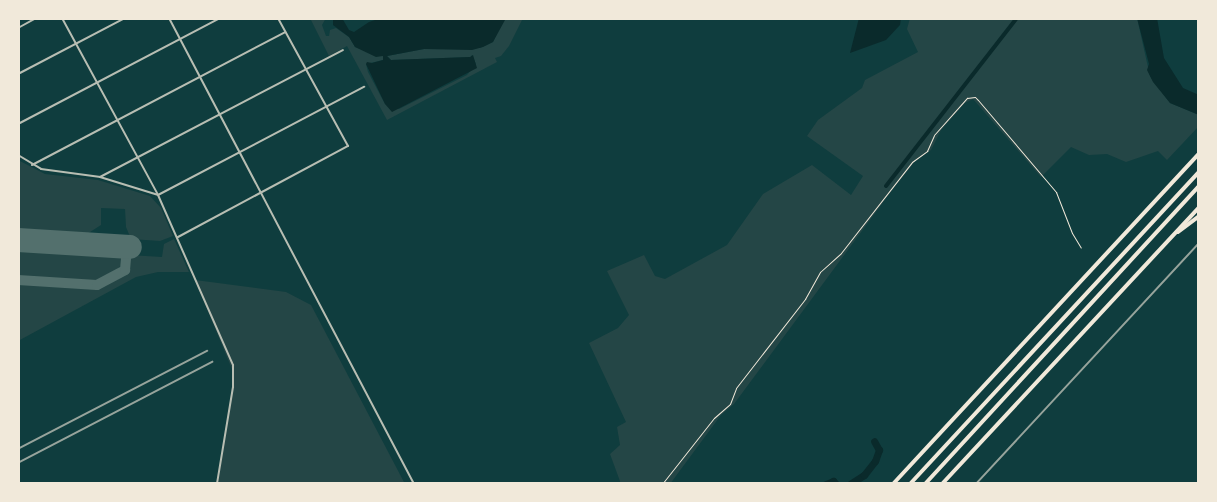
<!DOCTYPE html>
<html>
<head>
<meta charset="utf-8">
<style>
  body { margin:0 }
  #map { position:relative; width:1217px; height:502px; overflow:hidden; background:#0f3d3e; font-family:"Public Sans",sans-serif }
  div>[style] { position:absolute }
  .green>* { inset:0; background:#244646 }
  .water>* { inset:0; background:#0a2a2b }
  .canal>* { height:4px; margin:-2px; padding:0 2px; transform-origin:2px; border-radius:2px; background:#0a2a2b }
  .river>* { height:7px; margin:-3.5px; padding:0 3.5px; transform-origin:3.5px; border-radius:3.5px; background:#0a2a2b }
  .taxiway>* { height:10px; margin:-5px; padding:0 5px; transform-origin:5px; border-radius:5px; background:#53706d }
  .runway>* { height:24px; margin:-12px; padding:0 12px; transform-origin:12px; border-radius:12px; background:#53706d }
  .path>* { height:1px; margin:-0.5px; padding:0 0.5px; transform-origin:0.5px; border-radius:0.5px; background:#f1e9da }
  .minor>* { height:2px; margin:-1px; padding:0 1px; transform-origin:1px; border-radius:1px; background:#b8beb3 }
  .motorway>* { height:4px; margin:-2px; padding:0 2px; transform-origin:2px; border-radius:2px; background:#f1e9da }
  .rail>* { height:1.5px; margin:-0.75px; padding:0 0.75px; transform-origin:0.75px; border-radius:0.75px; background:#97a49c }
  span { translate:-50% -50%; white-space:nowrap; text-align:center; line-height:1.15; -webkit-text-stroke:5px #f1e9da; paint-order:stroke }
  .frame { position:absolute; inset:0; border:20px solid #f1e9da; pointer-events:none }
</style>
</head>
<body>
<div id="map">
  <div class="green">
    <i style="clip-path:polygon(310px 18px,326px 18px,322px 25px,326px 36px,329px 36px,330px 30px,336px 28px,349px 37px,355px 47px,383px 56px,383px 60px,366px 64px,368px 72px,385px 104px,399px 109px,467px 75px,476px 64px,472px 55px,471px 57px,391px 60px,387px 56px,424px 49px,480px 48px,493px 42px,504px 18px,523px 18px,509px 46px,501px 56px,495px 58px,497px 62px,387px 120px,347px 46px,329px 56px)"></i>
    <i style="clip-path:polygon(910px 18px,1137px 18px,1150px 76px,1170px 103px,1199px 115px,1199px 126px,1167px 160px,1158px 151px,1126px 162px,1107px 154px,1089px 155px,1071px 147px,1041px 177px,973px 99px,965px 103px,941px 130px,931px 150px,916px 160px,890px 193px,734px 404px,721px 415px,670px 484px,621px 484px,610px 454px,620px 445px,617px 427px,626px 422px,589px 343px,618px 328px,629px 315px,607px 271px,644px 255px,655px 276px,665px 279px,727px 245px,763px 194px,812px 165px,851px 195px,863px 176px,807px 136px,818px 120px,862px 88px,865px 80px,918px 52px,907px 29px)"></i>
    <i style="clip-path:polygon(18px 160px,45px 174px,98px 180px,150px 196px,161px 208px,173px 236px,160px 241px,131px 239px,126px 227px,125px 209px,101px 208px,101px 225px,87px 234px,18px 229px)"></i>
    <i style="clip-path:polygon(174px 239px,189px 272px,158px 272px,136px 277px,18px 341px,18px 282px,98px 287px,125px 271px,129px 255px,162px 257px,164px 244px)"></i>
    <i style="clip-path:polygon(18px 250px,121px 257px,123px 263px,117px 270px,96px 281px,18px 277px)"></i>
    <i style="clip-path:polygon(195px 280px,286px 292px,311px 305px,405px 484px,218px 484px,234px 374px)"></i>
  </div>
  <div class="water">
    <i style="clip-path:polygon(333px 18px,342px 18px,349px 30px,354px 32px,369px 22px,381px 18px,504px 18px,505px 20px,493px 42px,483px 47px,472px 50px,424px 49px,387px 56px,391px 60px,470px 57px,473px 55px,477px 68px,392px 112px,385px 104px,366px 64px,367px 62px,372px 63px,383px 60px,383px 56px,376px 57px,355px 47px,349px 37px,333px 25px)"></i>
    <i style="clip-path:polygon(859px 18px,901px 18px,900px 25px,886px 40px,850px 53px)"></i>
    <i style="clip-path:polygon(1137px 18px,1157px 18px,1164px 58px,1183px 88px,1199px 95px,1199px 115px,1170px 103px,1153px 82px,1147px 70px,1149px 64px)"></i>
  </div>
  <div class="canal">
    <i style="left:886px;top:186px;width:213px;rotate:-52.1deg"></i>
  </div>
  <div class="river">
    <i style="left:826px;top:484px;width:8px;rotate:-23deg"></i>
    <i style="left:833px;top:481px;width:4px;rotate:45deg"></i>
    <i style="left:850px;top:484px;width:17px;rotate:-33deg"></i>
    <i style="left:864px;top:475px;width:18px;rotate:-52deg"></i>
    <i style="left:875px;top:461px;width:12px;rotate:-70deg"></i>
    <i style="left:879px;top:450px;width:10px;rotate:-119deg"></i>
  </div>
  <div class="taxiway">
    <i style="left:18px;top:280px;width:79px;rotate:3.6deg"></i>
    <i style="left:97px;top:285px;width:32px;rotate:-28deg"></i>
    <i style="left:125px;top:270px;width:23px;rotate:-85deg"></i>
  </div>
  <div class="runway">
    <i style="left:18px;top:240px;width:112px;rotate:3.6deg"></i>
  </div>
  <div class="path">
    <i style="left:662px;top:484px;width:84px;rotate:-51.8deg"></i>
    <i style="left:714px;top:418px;width:21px;rotate:-41deg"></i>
    <i style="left:730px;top:404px;width:17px;rotate:-69deg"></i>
    <i style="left:736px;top:388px;width:113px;rotate:-52.2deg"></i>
    <i style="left:805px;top:299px;width:31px;rotate:-61deg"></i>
    <i style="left:820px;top:272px;width:28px;rotate:-42deg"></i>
    <i style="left:841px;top:253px;width:115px;rotate:-52deg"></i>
    <i style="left:912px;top:162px;width:19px;rotate:-36deg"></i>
    <i style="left:927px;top:151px;width:17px;rotate:-66deg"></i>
    <i style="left:934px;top:135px;width:50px;rotate:-48.3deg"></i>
    <i style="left:967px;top:98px;width:8px;rotate:-7deg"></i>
    <i style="left:975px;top:97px;width:4px;rotate:45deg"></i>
    <i style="left:978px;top:100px;width:121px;rotate:49.7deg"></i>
    <i style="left:1056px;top:192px;width:44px;rotate:68.7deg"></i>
    <i style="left:1072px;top:233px;width:17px;rotate:59deg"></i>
  </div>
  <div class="minor">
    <i style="left:62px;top:18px;width:201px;rotate:61.5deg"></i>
    <i style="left:158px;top:195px;width:186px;rotate:66.2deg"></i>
    <i style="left:233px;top:365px;width:22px;rotate:90deg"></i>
    <i style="left:233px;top:387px;width:98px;rotate:99.4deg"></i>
    <i style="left:169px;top:18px;width:526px;rotate:62.27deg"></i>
    <i style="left:18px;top:28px;width:21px;rotate:-29deg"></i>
    <i style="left:18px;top:74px;width:121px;rotate:-27.6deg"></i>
    <i style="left:18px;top:124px;width:228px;rotate:-27.7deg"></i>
    <i style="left:18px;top:155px;width:27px;rotate:31deg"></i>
    <i style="left:41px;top:169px;width:60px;rotate:7.7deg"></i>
    <i style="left:100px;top:177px;width:61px;rotate:17.2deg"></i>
    <i style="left:32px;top:165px;width:286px;rotate:-27.7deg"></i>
    <i style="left:100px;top:177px;width:274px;rotate:-27.6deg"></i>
    <i style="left:158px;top:195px;width:233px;rotate:-27.7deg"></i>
    <i style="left:178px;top:237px;width:193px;rotate:-28.2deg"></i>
    <i style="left:348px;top:146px;width:146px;rotate:-118.7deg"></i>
  </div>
  <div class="motorway">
    <i style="left:1178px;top:232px;width:26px;rotate:-37deg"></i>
    <i style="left:893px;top:484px;width:451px;rotate:-47.2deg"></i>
    <i style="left:910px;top:484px;width:425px;rotate:-47.2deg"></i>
    <i style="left:925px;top:484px;width:405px;rotate:-47.4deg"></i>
    <i style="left:942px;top:484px;width:378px;rotate:-47.1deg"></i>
  </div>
  <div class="rail">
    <i style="left:18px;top:449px;width:213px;rotate:-27.4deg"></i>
    <i style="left:18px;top:463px;width:219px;rotate:-27.5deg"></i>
    <i style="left:976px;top:484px;width:328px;rotate:-47.2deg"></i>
  </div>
  <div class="frame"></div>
</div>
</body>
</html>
